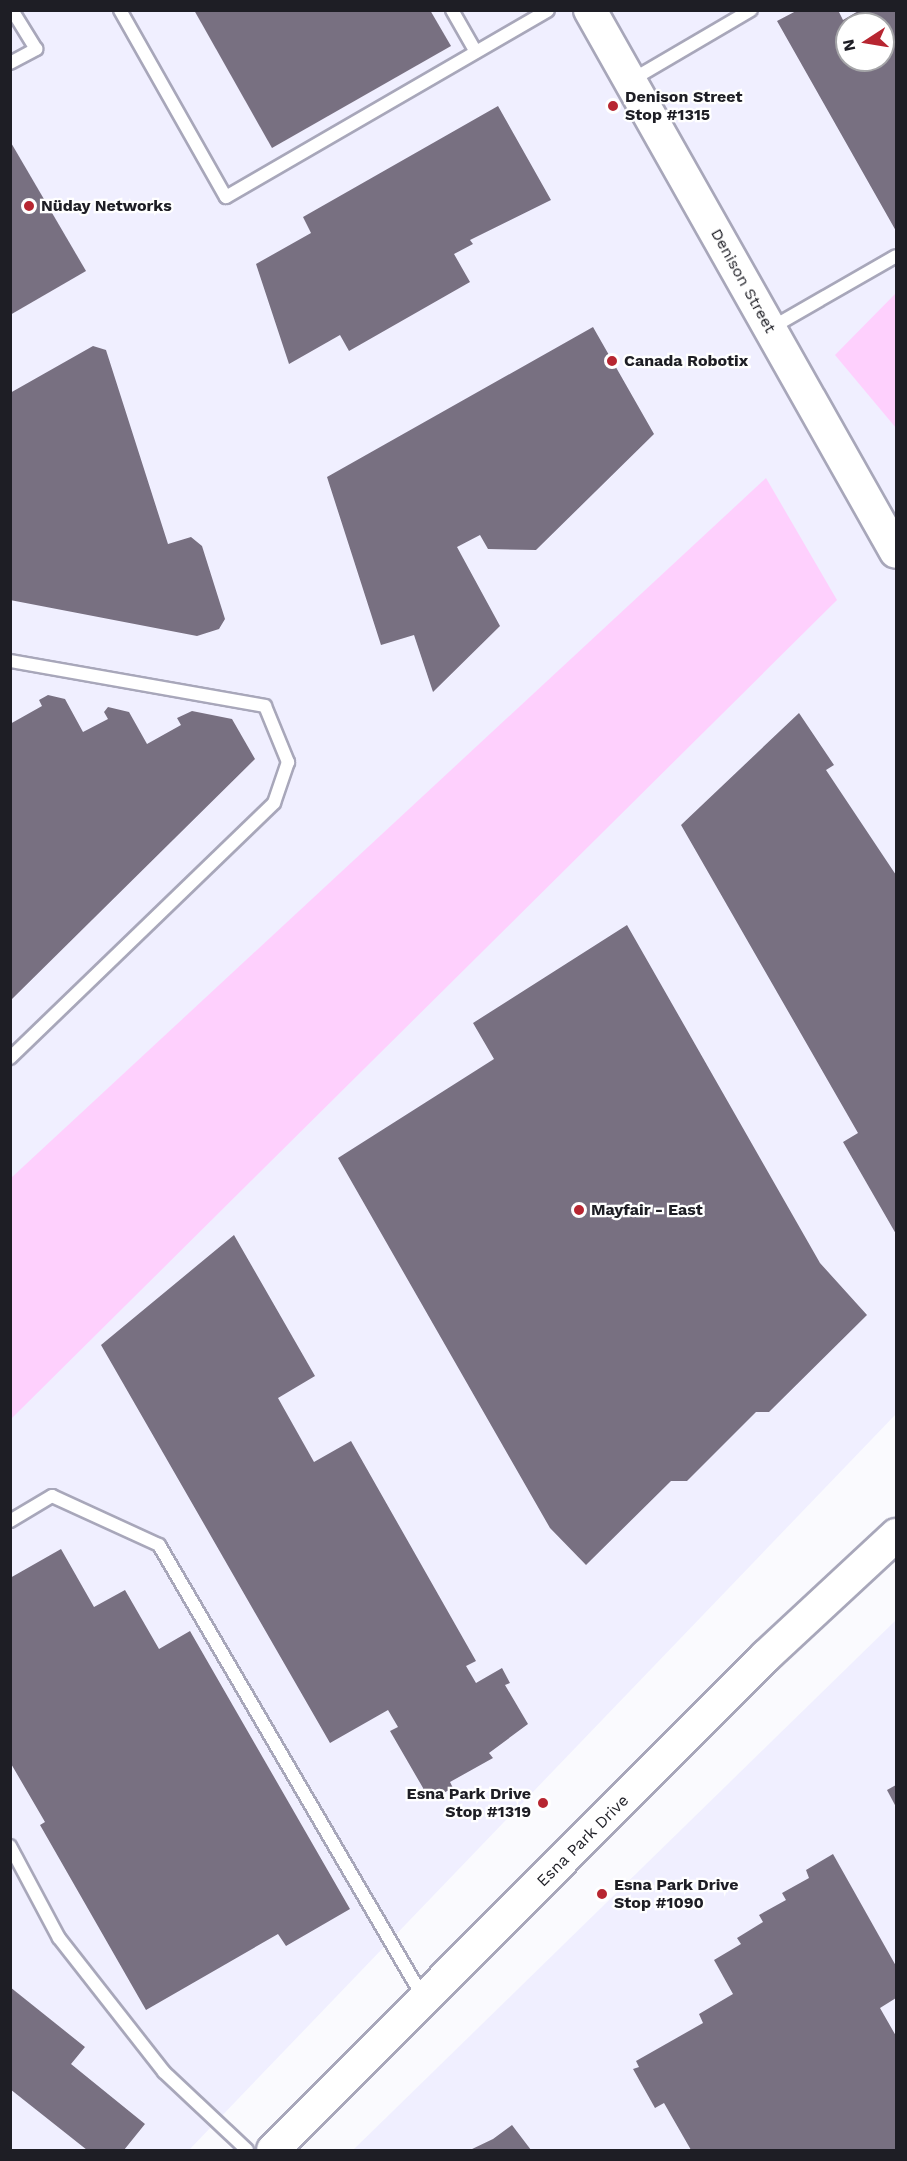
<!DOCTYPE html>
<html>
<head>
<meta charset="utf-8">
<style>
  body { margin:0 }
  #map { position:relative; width:907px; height:2161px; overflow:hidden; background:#fafafe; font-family:"Work Sans",sans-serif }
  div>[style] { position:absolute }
  .built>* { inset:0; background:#f0efff }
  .green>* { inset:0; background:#fed0fd }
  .building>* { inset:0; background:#787081 }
  .roads { filter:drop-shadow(2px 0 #a8a7ba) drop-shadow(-2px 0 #a8a7ba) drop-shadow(0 2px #a8a7ba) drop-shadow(0 -2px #a8a7ba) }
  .service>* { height:12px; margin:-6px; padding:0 6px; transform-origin:6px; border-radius:6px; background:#fff }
  .tertiary>* { height:32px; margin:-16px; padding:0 16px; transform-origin:16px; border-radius:16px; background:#fff }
  .dots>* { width:16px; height:16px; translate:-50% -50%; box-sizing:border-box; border:3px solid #fff; border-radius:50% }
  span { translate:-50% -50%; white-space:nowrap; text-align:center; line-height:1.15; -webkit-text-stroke:4.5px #fff; paint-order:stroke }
  .poi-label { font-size:16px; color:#1e1e25; font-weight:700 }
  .left { translate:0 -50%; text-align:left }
  .right { translate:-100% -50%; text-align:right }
  .street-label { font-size:16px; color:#1e1e25 }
  .frame { position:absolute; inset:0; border:12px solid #1e1e25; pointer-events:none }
  .north { position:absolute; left:835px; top:12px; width:60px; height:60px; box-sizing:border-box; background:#fff; border:2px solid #a5a5a8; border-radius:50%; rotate:258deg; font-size:16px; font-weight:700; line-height:24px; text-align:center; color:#1e1e25 }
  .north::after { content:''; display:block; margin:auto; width:21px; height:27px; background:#b72631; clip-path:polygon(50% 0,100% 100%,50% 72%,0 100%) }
</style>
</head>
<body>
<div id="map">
  <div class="built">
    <i style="clip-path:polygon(evenodd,11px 11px,896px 11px,896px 1414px,189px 2150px,11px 2150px,11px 11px,847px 24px,883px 24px,883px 60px,847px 60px,847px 24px)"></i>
    <i style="clip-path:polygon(896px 1620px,896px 2150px,353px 2150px)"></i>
  </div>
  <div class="green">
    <i style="clip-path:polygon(896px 293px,896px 428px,835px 355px)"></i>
    <i style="clip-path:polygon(766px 478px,837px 600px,11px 1419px,11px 1178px)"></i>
  </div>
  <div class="building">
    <i style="clip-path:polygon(194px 10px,430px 10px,451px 46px,272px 148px)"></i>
    <i style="clip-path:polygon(evenodd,798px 10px,838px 10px,843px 20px,860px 10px,896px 10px,896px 231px,777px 21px,798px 10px,847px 24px,883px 24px,883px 60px,847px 60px,847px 24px)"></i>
    <i style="clip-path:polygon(498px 106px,551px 200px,470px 240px,473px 244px,454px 254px,470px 282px,349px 351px,340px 335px,289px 364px,256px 264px,311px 233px,303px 217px)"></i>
    <i style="clip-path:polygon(10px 141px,86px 271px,10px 315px)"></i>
    <i style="clip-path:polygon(593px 327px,654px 434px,536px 550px,488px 549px,480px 535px,457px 547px,500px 626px,433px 692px,414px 635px,381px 645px,327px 477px)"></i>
    <i style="clip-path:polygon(93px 346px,106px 350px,168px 544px,191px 537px,202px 546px,225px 619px,219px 629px,197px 636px,10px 600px,10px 393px)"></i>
    <i style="clip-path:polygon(48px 695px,65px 699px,83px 732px,108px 719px,104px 712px,108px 707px,129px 712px,147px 744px,181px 725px,177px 718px,192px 711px,232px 719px,255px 759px,10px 1001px,10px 724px,42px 706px,39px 700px)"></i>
    <i style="clip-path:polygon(799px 713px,834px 765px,826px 770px,896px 875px,896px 1234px,843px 1142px,858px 1133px,681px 825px)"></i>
    <i style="clip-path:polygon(627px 925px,820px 1263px,867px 1315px,769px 1412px,756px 1412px,687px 1481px,671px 1481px,586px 1565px,550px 1528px,338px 1158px,494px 1059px,473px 1023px)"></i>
    <i style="clip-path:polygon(234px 1235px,315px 1376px,278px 1398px,314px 1462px,351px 1441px,476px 1661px,466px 1666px,476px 1683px,502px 1668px,510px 1683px,505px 1685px,528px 1724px,489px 1753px,493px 1758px,450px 1782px,453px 1788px,430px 1800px,390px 1731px,398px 1727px,388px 1710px,330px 1743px,101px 1345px)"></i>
    <i style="clip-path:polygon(61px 1549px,94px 1607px,125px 1590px,159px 1649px,190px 1631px,350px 1909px,286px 1946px,278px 1934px,146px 2010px,40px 1825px,45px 1822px,10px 1762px,10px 1578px)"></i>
    <i style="clip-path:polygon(896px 1785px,896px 1807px,887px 1790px)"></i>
    <i style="clip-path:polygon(833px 1854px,896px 1966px,896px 1998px,880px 2008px,896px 2036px,896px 2150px,691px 2150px,664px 2103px,655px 2108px,633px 2069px,639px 2067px,636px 2061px,703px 2023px,699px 2014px,733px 1994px,714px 1960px,741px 1944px,737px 1938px,763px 1922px,759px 1915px,786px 1900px,782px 1893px,809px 1878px,806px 1870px)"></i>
    <i style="clip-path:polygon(10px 1987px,85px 2047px,71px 2064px,145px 2124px,124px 2150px,87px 2150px,10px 2089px)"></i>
    <i style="clip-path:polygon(512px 2125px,531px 2150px,470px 2150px,493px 2139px)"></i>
  </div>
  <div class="roads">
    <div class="service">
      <i style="left:120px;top:10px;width:215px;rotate:60.5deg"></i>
      <i style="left:226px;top:197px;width:372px;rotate:-30.1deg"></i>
      <i style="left:452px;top:10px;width:48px;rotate:60.3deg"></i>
      <i style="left:10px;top:63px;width:30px;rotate:-28deg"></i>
      <i style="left:36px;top:49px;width:46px;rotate:-121.6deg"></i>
      <i style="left:630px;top:81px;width:140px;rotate:-30.4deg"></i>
      <i style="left:771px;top:328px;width:144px;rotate:-29.9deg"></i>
      <i style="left:10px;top:661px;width:259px;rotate:10deg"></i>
      <i style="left:265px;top:706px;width:61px;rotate:67.7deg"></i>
      <i style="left:288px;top:762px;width:43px;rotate:108.9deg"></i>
      <i style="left:274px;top:803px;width:367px;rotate:136deg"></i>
      <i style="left:10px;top:1521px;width:49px;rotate:-30.8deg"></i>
      <i style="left:52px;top:1496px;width:118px;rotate:24.6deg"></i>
      <i style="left:159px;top:1545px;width:523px;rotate:59.71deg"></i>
      <i style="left:10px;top:1846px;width:104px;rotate:62deg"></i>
      <i style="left:59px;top:1938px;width:170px;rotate:51.9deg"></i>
      <i style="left:164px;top:2072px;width:114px;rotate:43.2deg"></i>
    </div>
    <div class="tertiary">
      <i style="left:590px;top:10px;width:622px;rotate:60.55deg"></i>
      <i style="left:273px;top:2150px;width:698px;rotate:-45.06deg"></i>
      <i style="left:766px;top:1656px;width:178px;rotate:-42.9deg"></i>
    </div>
  </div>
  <div class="dots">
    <i style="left:613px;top:106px;background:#b72631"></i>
    <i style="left:29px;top:206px;background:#b72631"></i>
    <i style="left:612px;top:361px;background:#b72631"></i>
    <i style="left:579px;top:1210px;background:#b72631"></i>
    <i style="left:543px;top:1803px;background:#b72631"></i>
    <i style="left:602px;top:1894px;background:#b72631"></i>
  </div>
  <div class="poi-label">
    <span class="left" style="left:625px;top:106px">Denison Street<br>Stop #1315</span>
    <span class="left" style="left:41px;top:206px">Nüday Networks</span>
    <span class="left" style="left:624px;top:361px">Canada Robotix</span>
    <span class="left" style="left:591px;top:1210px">Mayfair - East</span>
    <span class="right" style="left:531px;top:1803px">Esna Park Drive<br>Stop #1319</span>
    <span class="left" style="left:614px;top:1894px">Esna Park Drive<br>Stop #1090</span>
  </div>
  <div class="street-label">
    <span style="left:743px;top:281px;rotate:61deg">Denison Street</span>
    <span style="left:583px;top:1841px;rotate:-45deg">Esna Park Drive</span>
  </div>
  <div class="frame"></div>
  <div class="north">N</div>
</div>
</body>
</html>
